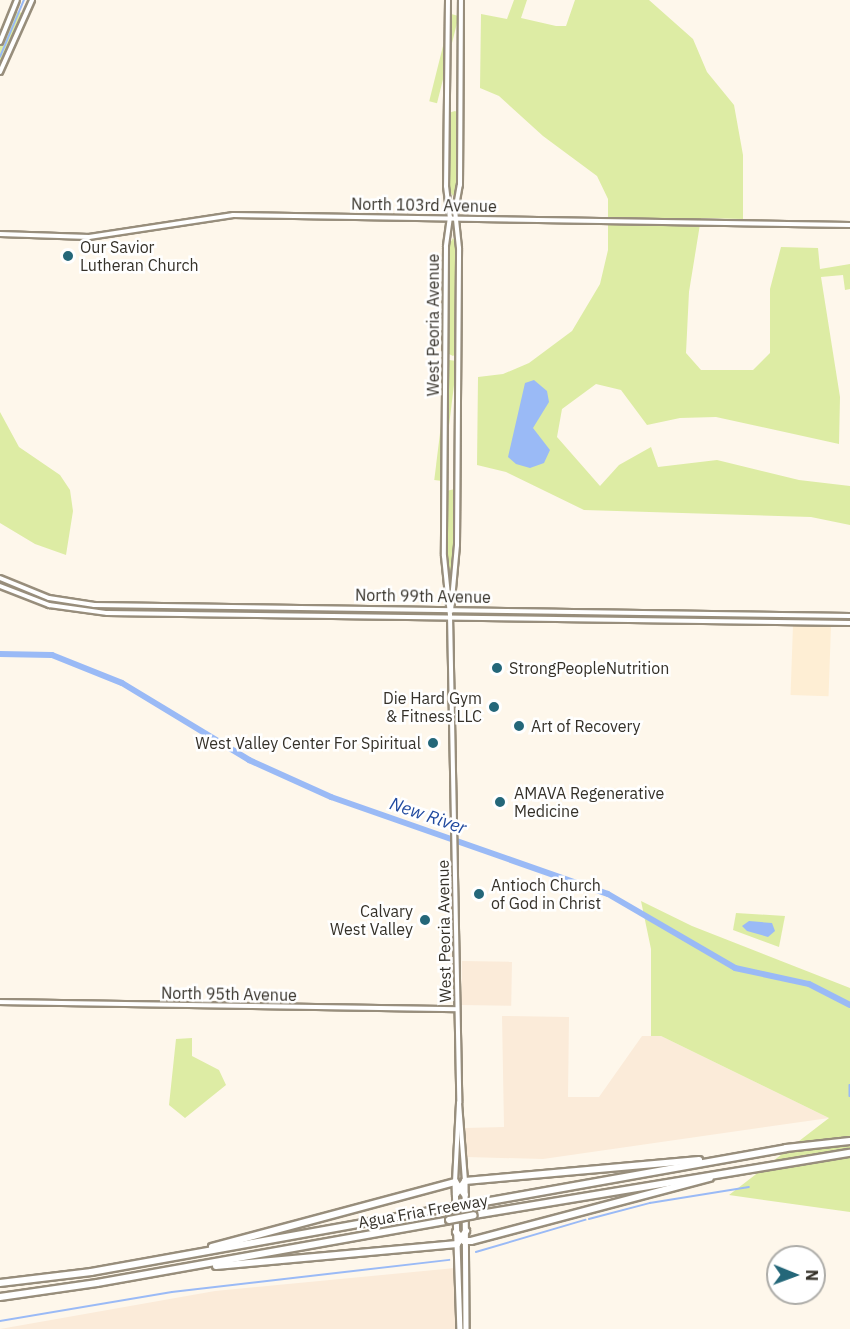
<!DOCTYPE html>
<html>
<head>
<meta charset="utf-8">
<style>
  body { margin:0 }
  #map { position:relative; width:850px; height:1329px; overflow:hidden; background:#fef7eb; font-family:"IBM Plex Sans",sans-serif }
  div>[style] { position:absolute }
  .commercial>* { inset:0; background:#fbebd9; transform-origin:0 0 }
  .built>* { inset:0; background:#feeed4; transform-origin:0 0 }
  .green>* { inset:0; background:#ddeca4; transform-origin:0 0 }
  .water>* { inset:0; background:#9abaf6 }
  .stream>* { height:1.5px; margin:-0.75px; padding:0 0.75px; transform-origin:0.75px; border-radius:0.75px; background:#9abaf6 }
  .river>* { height:6px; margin:-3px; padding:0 3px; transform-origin:3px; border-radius:3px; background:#9abaf6 }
  .roads { filter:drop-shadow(2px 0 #988e7c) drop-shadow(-2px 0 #988e7c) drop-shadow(0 2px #988e7c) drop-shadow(0 -2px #988e7c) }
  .tertiary>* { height:4px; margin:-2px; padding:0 2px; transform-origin:2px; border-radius:2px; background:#fff }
  .secondary>* { height:4px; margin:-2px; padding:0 2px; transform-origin:2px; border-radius:2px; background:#fff }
  .primary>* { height:4.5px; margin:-2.25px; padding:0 2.25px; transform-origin:2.25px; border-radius:2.25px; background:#fff }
  .motorway>* { height:6px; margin:-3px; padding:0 3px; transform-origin:3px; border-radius:3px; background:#fff }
  .bridges { filter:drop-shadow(2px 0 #988e7c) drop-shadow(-2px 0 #988e7c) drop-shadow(0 2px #988e7c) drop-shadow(0 -2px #988e7c) }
  .motorway-bridge>* { height:6px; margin:-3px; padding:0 3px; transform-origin:3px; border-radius:3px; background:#fff }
  .dots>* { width:16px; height:16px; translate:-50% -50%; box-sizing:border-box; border:3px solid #fff; border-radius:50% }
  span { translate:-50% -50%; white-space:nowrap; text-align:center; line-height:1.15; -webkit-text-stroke:5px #fff; paint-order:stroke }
  .street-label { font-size:16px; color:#353129 }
  .poi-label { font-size:16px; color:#353129 }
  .left { translate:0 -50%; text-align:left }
  .right { translate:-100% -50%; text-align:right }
  .water-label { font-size:18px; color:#214a9f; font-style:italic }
  .north { position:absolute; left:766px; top:1245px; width:60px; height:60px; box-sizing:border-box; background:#fff; border:2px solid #aeada9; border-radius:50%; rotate:91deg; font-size:16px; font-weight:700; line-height:24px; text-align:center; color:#353129 }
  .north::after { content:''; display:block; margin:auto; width:21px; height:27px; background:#246779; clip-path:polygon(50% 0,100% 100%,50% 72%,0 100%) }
</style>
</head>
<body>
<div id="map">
  <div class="commercial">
    <i style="left:462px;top:961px;width:50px;height:44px;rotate:1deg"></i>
    <i style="clip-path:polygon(502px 1016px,569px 1017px,568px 1097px,599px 1097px,642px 1036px,661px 1036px,829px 1118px,543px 1159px,467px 1157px,465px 1128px,504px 1127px)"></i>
    <i style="clip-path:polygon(455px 1268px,456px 1329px,0 1329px,215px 1291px)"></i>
  </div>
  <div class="built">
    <i style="left:793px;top:625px;width:38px;height:70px;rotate:2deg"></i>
  </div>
  <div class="green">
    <i style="clip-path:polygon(514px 0,527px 0,521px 18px,556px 26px,566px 26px,575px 0,649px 0,693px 39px,707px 72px,734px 105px,743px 155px,743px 219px,701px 218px,689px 292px,686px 353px,701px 370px,753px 370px,770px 353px,770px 289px,781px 247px,818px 248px,820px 269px,850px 264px,850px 289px,845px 290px,843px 275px,821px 277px,840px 397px,839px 444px,716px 417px,680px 418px,647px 425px,621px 390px,596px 384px,562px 409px,557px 437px,600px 486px,619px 465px,651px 447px,658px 467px,717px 460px,799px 480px,850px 486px,850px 525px,811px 517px,584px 510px,506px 472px,477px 465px,478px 377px,503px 374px,529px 363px,572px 331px,600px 284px,608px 250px,608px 199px,597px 176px,543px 136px,499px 96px,480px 88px,481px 14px,507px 19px)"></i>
    <i style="clip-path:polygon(15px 11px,25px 14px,0 70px,0 46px)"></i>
    <i style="left:451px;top:14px;width:8px;height:90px;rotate:14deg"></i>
    <i style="clip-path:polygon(455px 111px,459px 113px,458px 187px,453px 196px,448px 188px,448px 113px)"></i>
    <i style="clip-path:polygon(453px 238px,458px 248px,457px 353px,453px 356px,447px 353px,448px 247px)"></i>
    <i style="left:449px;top:360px;width:8px;height:121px;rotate:7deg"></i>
    <i style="clip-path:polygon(0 412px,19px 447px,60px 475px,70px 490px,73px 511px,66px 555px,35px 544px,0 523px)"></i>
    <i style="clip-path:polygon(455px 489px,456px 552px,451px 588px,445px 554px,446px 491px)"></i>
    <i style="clip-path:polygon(641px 901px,692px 926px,850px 988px,850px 1212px,729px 1195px,829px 1118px,661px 1036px,651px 1036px,651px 949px)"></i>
    <i style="clip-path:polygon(736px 913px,785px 916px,779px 947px,733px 930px)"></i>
    <i style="clip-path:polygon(192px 1038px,192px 1056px,219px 1070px,226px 1085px,185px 1118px,169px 1105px,176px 1039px)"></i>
  </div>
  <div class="water">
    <i style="clip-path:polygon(534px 380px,547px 391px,549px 402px,533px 428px,550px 450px,544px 463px,530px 468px,516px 464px,508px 457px,525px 383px)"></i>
    <i style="clip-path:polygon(749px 921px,772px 923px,775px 931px,768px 937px,747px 931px,742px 926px)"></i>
  </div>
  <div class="stream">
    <i style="left:0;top:57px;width:62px;rotate:-67.2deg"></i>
    <i style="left:850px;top:1085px;width:11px;rotate:90deg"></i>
    <i style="left:589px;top:1219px;width:63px;rotate:-14.7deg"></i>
    <i style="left:650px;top:1203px;width:100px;rotate:-9.2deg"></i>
    <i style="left:476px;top:1252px;width:114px;rotate:-16.4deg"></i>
    <i style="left:0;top:1321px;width:174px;rotate:-9.6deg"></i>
    <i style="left:172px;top:1292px;width:279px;rotate:-6.6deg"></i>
  </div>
  <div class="river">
    <i style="left:0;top:654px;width:52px;rotate:1.1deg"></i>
    <i style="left:52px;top:655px;width:75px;rotate:21.8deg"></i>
    <i style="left:122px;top:683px;width:149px;rotate:31.2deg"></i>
    <i style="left:249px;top:760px;width:90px;rotate:24.3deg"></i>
    <i style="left:331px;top:797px;width:293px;rotate:19.3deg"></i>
    <i style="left:608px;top:894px;width:147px;rotate:30.2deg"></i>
    <i style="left:735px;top:968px;width:76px;rotate:12.2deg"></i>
    <i style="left:809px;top:984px;width:46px;rotate:27.1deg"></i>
  </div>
  <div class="roads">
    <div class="tertiary">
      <i style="left:448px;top:0;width:186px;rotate:90.6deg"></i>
      <i style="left:446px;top:186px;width:31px;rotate:83deg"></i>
      <i style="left:450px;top:217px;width:30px;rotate:98deg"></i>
      <i style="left:446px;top:247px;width:309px;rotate:90.4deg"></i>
      <i style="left:444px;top:556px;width:59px;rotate:84.2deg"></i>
      <i style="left:0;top:42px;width:45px;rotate:-68deg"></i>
      <i style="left:0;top:72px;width:79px;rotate:-66deg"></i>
      <i style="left:0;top:234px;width:89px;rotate:1.9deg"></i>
      <i style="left:89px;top:237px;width:146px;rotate:-8.7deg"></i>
      <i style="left:233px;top:215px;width:617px;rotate:0.93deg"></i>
      <i style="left:451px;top:611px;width:66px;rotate:-84.8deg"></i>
      <i style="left:457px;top:545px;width:297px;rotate:-89.6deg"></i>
      <i style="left:459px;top:248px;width:36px;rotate:-96deg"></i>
      <i style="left:455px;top:212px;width:27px;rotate:-80deg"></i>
      <i style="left:460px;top:185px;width:185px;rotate:-89.7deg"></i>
      <i style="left:0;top:1002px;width:457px;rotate:0.9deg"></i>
    </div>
    <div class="secondary">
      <i style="left:0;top:578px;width:53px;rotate:22.2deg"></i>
      <i style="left:49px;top:598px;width:46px;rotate:8.8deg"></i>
      <i style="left:94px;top:605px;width:756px;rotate:0.83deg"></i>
      <i style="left:0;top:586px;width:53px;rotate:21.2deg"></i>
      <i style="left:49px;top:605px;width:59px;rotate:7.9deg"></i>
      <i style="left:107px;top:613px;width:743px;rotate:0.77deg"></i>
      <i style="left:450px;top:615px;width:488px;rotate:88.9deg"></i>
      <i style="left:459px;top:1103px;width:78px;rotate:85.6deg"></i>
      <i style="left:455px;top:1182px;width:79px;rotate:-87.1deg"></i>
    </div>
    <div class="primary">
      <i style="left:455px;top:1182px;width:147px;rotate:88.1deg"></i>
      <i style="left:465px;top:1182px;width:147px;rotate:89.6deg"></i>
    </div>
    <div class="motorway">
      <i style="left:456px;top:1194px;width:16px;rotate:-55deg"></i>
      <i style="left:465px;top:1181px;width:235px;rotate:-5.1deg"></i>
      <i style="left:473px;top:1204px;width:318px;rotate:-10.1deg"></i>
      <i style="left:786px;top:1148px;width:64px;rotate:-6.2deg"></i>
      <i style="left:474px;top:1215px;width:381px;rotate:-9.4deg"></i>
      <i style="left:456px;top:1232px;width:12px;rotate:48deg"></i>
      <i style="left:464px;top:1241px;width:7px"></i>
      <i style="left:471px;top:1241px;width:247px;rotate:-14.8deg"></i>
      <i style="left:212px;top:1247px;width:252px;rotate:-15deg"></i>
      <i style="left:455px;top:1182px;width:16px;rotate:52deg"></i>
      <i style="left:216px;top:1266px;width:242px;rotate:-5.2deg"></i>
      <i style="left:457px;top:1244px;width:16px;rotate:-55deg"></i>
      <i style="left:0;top:1283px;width:92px;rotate:-6.9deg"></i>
      <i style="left:91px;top:1272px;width:363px;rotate:-10.2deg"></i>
      <i style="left:0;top:1297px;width:98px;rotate:-8.2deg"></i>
      <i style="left:97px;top:1283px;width:358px;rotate:-10.1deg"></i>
    </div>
  </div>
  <div class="bridges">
    <div class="motorway-bridge">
      <i style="left:448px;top:1208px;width:25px;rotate:-9deg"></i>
      <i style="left:449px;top:1220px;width:25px;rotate:-11deg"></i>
    </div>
  </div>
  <div class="dots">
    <i style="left:68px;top:256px;background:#246779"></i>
    <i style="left:497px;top:668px;background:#246779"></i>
    <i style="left:494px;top:707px;background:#246779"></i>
    <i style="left:519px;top:726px;background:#246779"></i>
    <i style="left:433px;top:743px;background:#246779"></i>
    <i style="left:500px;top:802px;background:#246779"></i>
    <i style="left:479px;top:894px;background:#246779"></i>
    <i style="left:425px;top:920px;background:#246779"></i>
  </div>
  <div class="street-label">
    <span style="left:424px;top:205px;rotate:1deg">North 103rd Avenue</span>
    <span style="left:433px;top:325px;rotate:-90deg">West Peoria Avenue</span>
    <span style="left:423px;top:596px;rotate:1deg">North 99th Avenue</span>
    <span style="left:444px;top:931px;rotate:-91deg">West Peoria Avenue</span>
    <span style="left:229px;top:994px;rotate:1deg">North 95th Avenue</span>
    <span style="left:423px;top:1211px;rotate:-10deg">Agua Fria Freeway</span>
  </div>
  <div class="poi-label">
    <span class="left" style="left:80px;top:256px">Our Savior<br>Lutheran Church</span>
    <span class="left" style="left:509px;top:668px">StrongPeopleNutrition</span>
    <span class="right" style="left:482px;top:707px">Die Hard Gym<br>&amp; Fitness LLC</span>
    <span class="left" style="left:531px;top:726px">Art of Recovery</span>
    <span class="right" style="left:421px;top:743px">West Valley Center For Spiritual</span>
    <span class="left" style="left:514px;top:802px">AMAVA Regenerative<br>Medicine</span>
    <span class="left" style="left:491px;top:894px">Antioch Church<br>of God in Christ</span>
    <span class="right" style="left:413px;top:920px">Calvary<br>West Valley</span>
  </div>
  <div class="water-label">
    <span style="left:428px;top:816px;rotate:19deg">New River</span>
  </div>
  <div class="north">N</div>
</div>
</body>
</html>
